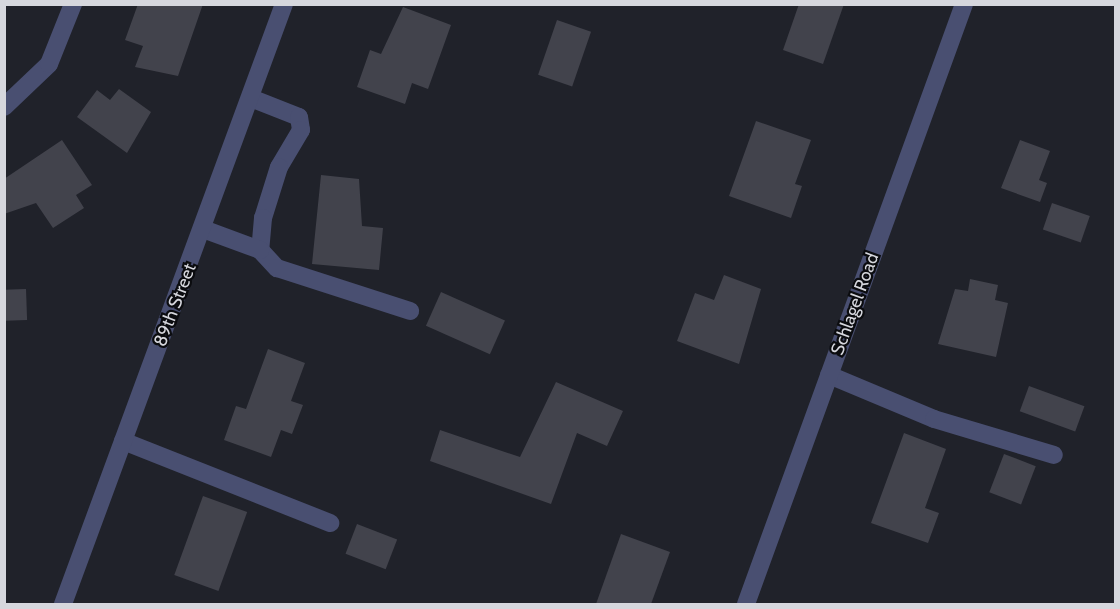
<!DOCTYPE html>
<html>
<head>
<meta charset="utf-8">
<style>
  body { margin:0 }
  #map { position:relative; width:1120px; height:609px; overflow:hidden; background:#20222a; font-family:Cabin,sans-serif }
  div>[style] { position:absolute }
  .building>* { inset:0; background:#42434c; transform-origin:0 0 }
  .minor>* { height:18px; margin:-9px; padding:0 9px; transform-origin:9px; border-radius:9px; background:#494f71 }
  span { translate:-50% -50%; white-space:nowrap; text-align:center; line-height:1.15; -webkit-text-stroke:4.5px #0b0c0f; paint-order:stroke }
  .street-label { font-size:18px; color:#d6d7dd }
  .frame { position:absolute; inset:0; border:6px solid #d6d7dd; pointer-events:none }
</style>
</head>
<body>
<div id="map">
  <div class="building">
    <i style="clip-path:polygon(138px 4px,203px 4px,178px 76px,135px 67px,143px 46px,125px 40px)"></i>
    <i style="clip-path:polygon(799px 4px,844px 4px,823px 64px,783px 50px)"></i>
    <i style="clip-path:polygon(403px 7px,451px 25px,428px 89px,412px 83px,405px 104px,357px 87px,370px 50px,381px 54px)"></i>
    <i style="left:557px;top:20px;width:36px;height:58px;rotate:19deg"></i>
    <i style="clip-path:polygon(119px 89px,151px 112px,127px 153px,77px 117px,97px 90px,110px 100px)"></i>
    <i style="clip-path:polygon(756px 121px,811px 140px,795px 184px,802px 186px,791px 218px,729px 196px)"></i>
    <i style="clip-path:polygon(62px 140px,92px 185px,76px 195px,84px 208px,53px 228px,36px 203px,4px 214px,4px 179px)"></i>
    <i style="clip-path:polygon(1020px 140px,1050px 151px,1039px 180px,1047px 183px,1040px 202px,1001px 188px)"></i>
    <i style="clip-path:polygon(321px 175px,359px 179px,362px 226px,383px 228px,379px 270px,312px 264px)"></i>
    <i style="left:1052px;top:203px;width:40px;height:28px;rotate:19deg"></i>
    <i style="clip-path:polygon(724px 275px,761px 289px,739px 364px,677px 341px,695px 293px,714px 300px)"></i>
    <i style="clip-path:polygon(970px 279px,998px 285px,995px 300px,1008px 303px,996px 357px,938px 344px,955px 289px,968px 291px)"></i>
    <i style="left:26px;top:289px;width:31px;height:22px;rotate:88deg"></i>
    <i style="left:441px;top:292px;width:70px;height:37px;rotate:24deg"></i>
    <i style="clip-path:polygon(268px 349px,305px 363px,291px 401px,303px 405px,292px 434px,281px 430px,271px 457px,224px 440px,236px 406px,246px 409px)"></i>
    <i style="clip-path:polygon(556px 382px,623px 411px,607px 446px,577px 433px,551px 504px,430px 461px,440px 430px,520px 457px)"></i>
    <i style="left:1029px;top:386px;width:59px;height:27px;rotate:20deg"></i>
    <i style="clip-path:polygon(904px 433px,946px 449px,925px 508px,939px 513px,928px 543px,871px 523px)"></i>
    <i style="left:1004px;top:454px;width:34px;height:41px;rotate:21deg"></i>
    <i style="left:203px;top:496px;width:47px;height:84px;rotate:20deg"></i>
    <i style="left:357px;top:524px;width:43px;height:32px;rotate:21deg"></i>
    <i style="clip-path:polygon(621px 534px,670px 552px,651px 604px,596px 604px)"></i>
  </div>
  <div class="minor">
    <i style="left:253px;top:99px;width:49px;rotate:21.4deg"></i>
    <i style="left:299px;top:117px;width:13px;rotate:81deg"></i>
    <i style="left:301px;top:130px;width:43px;rotate:120.7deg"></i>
    <i style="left:279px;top:167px;width:53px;rotate:107.4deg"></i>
    <i style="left:263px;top:218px;width:32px;rotate:95deg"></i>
    <i style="left:260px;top:250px;width:25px;rotate:47deg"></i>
    <i style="left:277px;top:268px;width:140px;rotate:17.9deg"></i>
    <i style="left:4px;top:107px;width:62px;rotate:-43.7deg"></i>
    <i style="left:49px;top:64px;width:65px;rotate:-68.2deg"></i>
    <i style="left:203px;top:229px;width:61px;rotate:20.2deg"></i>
    <i style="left:829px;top:375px;width:114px;rotate:22.7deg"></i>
    <i style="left:934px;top:419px;width:125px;rotate:16.7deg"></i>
    <i style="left:123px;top:441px;width:223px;rotate:21.6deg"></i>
    <i style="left:63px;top:604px;width:639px;rotate:-69.78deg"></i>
    <i style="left:746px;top:604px;width:638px;rotate:-70.03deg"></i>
  </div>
  <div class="street-label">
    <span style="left:855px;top:304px;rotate:-70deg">Schlagel Road</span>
    <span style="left:175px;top:305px;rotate:-69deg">89th Street</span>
  </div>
  <div class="frame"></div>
</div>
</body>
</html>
